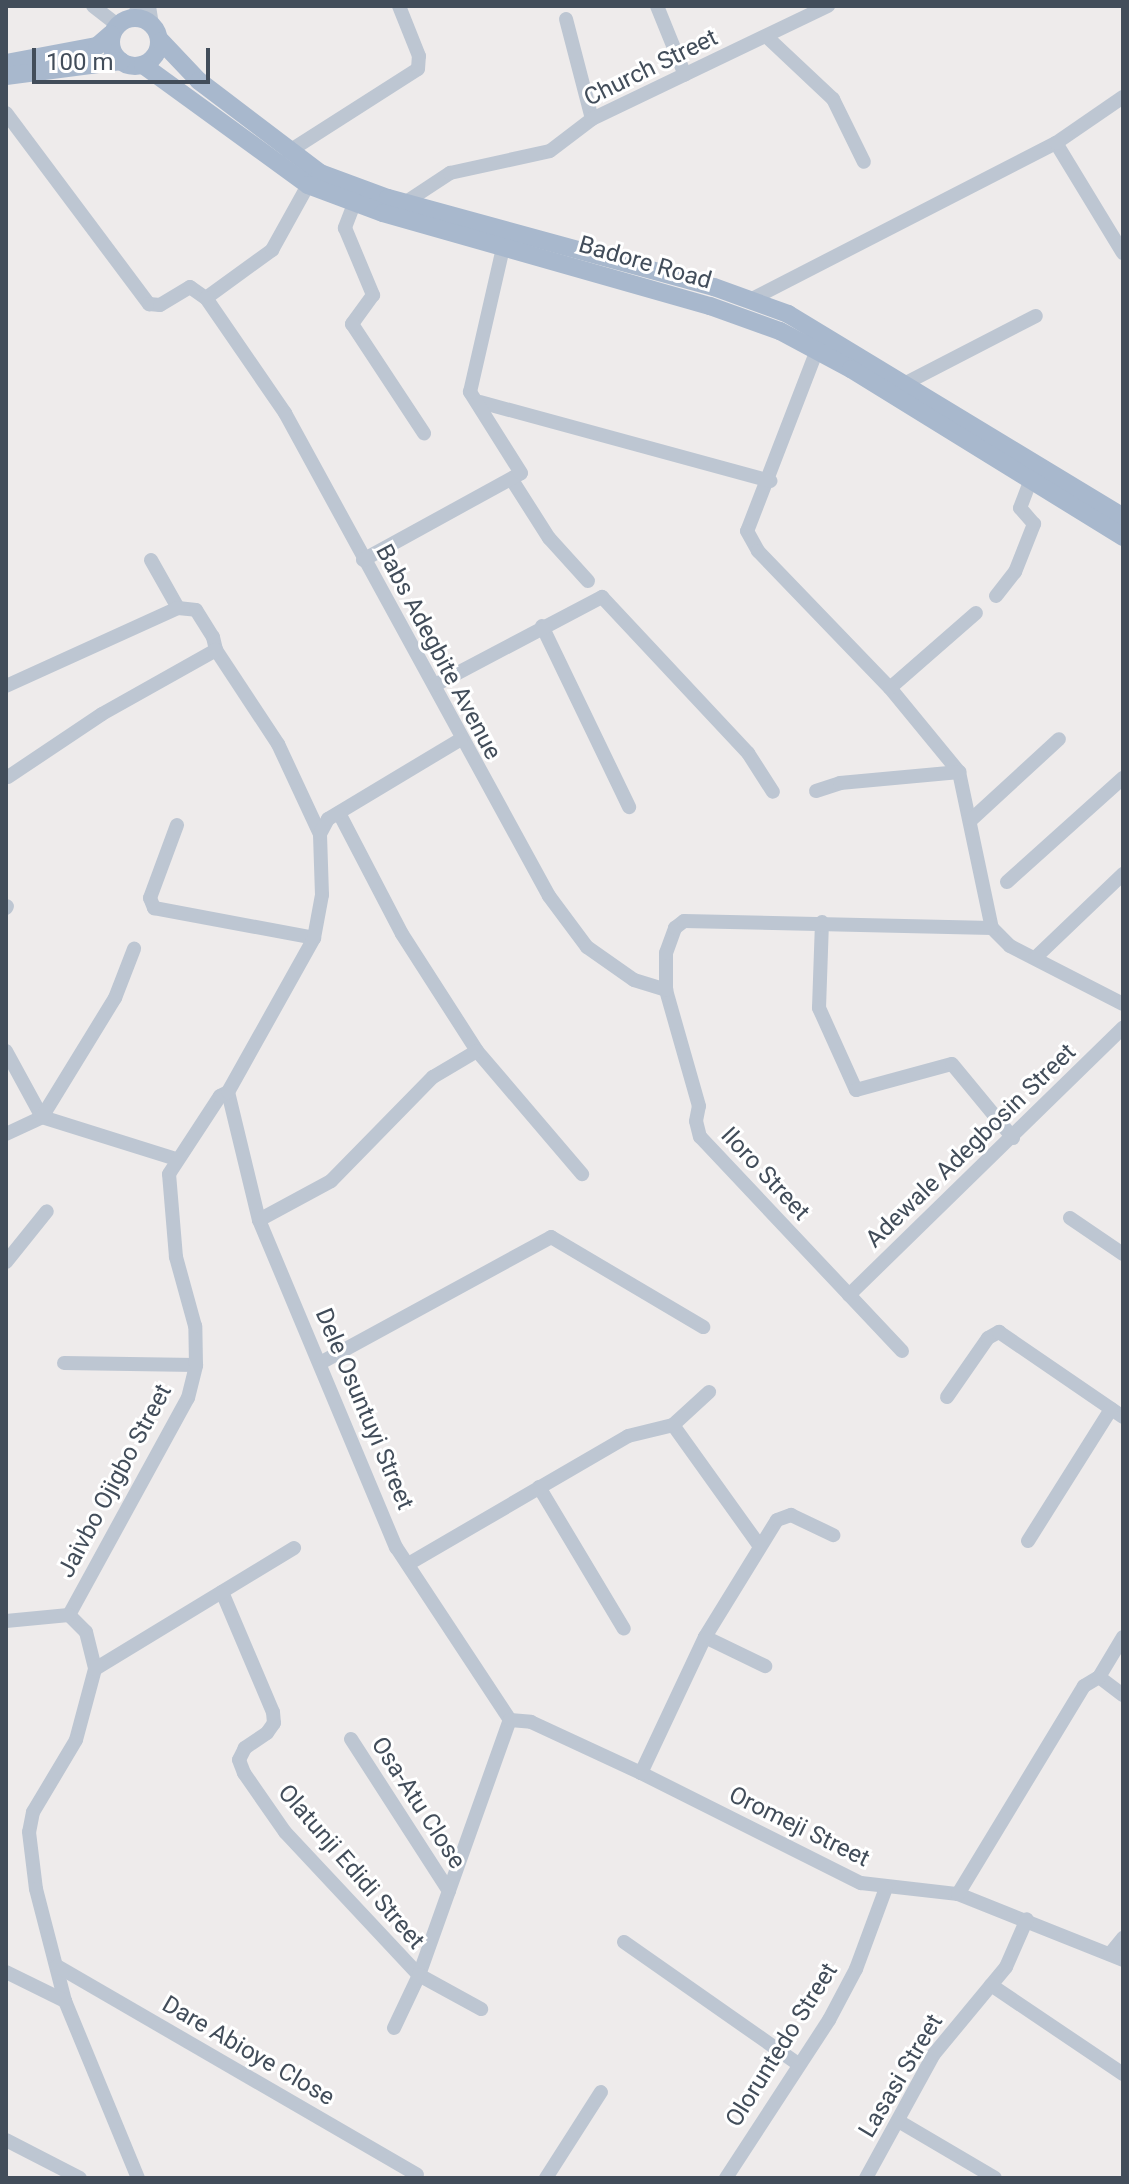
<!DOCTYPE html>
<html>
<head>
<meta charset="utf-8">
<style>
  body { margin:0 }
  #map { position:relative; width:1129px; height:2184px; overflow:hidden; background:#eeebeb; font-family:Roboto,sans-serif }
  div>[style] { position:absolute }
  .minor>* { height:14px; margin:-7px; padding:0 7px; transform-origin:7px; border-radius:7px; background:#bdc6d2 }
  .major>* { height:18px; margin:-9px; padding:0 9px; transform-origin:9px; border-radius:9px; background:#a8b8cd }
  .major>.ring { margin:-9px; padding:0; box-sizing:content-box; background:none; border:18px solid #a8b8cd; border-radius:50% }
  span { translate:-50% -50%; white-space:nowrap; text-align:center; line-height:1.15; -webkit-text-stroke:6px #fff; paint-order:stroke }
  .street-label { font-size:24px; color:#424d5a }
  .frame { position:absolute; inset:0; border:8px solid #424d5a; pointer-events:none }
  .scale { position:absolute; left:32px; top:48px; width:178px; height:36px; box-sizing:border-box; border:4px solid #424d5a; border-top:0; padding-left:10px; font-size:24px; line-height:28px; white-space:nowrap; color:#424d5a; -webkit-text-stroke:6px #fff; paint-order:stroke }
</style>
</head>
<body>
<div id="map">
  <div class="minor">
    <i style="left:93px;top:6px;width:31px;rotate:38deg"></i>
    <i style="left:149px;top:6px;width:18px;rotate:81deg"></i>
    <i style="left:657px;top:6px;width:74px;rotate:67.9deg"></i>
    <i style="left:133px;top:17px;width:13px;rotate:-61deg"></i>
    <i style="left:566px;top:19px;width:103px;rotate:75.4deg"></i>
    <i style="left:767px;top:37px;width:91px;rotate:43.2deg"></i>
    <i style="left:833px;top:99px;width:70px;rotate:63.8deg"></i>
    <i style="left:6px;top:113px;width:239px;rotate:53.2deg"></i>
    <i style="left:149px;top:304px;width:11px;rotate:5deg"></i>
    <i style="left:160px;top:305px;width:35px;rotate:-31deg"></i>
    <i style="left:190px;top:287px;width:19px;rotate:35deg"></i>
    <i style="left:206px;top:298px;width:82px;rotate:-36deg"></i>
    <i style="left:272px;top:250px;width:74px;rotate:-61deg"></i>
    <i style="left:1056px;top:143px;width:129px;rotate:58.7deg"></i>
    <i style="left:288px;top:152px;width:154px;rotate:-32.6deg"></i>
    <i style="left:418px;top:69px;width:13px;rotate:-86deg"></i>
    <i style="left:419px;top:56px;width:54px;rotate:-111.8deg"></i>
    <i style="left:406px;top:202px;width:53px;rotate:-33.4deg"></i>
    <i style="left:450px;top:173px;width:102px;rotate:-12.4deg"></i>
    <i style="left:550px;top:151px;width:53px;rotate:-37.3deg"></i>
    <i style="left:592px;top:119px;width:262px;rotate:-25.6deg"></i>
    <i style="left:354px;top:204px;width:26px;rotate:111deg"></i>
    <i style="left:345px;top:228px;width:73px;rotate:67.3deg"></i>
    <i style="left:373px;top:295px;width:36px;rotate:126deg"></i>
    <i style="left:352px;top:324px;width:131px;rotate:56.6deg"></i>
    <i style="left:206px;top:298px;width:140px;rotate:55.5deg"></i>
    <i style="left:285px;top:413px;width:550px;rotate:61.34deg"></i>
    <i style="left:549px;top:896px;width:64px;rotate:53.3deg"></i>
    <i style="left:587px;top:947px;width:57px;rotate:35.1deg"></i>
    <i style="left:634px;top:980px;width:34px;rotate:17deg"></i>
    <i style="left:752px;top:299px;width:342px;rotate:-27.2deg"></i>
    <i style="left:1056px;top:143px;width:81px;rotate:-34.5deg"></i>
    <i style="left:817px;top:350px;width:194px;rotate:111.1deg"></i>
    <i style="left:747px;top:531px;width:23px;rotate:61deg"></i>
    <i style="left:758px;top:551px;width:190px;rotate:46.1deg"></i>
    <i style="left:890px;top:688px;width:109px;rotate:50.6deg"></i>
    <i style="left:959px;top:772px;width:159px;rotate:78.1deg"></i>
    <i style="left:992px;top:928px;width:25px;rotate:45deg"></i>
    <i style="left:1010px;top:946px;width:127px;rotate:27.2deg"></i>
    <i style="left:906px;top:383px;width:146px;rotate:-27.3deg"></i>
    <i style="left:480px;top:402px;width:301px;rotate:15.2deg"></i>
    <i style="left:512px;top:480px;width:69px;rotate:57.5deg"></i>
    <i style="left:549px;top:538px;width:58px;rotate:47.8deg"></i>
    <i style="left:151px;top:560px;width:55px;rotate:60.6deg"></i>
    <i style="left:178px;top:608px;width:18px;rotate:6deg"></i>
    <i style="left:196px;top:610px;width:32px;rotate:58deg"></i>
    <i style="left:213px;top:637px;width:13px;rotate:77deg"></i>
    <i style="left:216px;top:650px;width:113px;rotate:56.6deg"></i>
    <i style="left:278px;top:744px;width:99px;rotate:65deg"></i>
    <i style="left:363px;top:560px;width:180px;rotate:-28.8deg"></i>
    <i style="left:521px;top:473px;width:96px;rotate:-122.2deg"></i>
    <i style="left:470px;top:392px;width:148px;rotate:-77.1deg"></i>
    <i style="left:996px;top:596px;width:31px;rotate:-52deg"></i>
    <i style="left:1015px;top:572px;width:52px;rotate:-68.4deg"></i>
    <i style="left:1034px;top:524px;width:21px;rotate:-131deg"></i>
    <i style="left:1020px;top:508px;width:28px;rotate:-69deg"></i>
    <i style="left:542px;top:626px;width:201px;rotate:64.3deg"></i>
    <i style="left:435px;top:685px;width:189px;rotate:-27.8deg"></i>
    <i style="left:602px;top:597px;width:214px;rotate:46.9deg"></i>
    <i style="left:748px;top:753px;width:46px;rotate:57.3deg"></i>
    <i style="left:6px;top:686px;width:189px;rotate:-24.4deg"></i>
    <i style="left:890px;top:688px;width:114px;rotate:-41.1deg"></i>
    <i style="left:8px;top:777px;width:113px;rotate:-33.8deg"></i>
    <i style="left:102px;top:714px;width:131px;rotate:-29.3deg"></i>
    <i style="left:816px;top:791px;width:25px;rotate:-18deg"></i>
    <i style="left:840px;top:783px;width:120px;rotate:-5.3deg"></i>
    <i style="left:339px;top:813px;width:136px;rotate:62.5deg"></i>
    <i style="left:402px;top:934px;width:139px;rotate:57.3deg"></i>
    <i style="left:477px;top:1051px;width:162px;rotate:49.5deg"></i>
    <i style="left:972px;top:819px;width:118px;rotate:-42.6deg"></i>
    <i style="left:177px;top:825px;width:78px;rotate:110.3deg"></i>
    <i style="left:150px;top:898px;width:11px;rotate:68deg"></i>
    <i style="left:154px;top:908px;width:163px;rotate:10.6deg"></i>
    <i style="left:1007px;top:882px;width:156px;rotate:-41.9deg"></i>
    <i style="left:6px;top:908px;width:2px;rotate:-63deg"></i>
    <i style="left:822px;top:922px;width:86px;rotate:92deg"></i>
    <i style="left:819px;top:1008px;width:90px;rotate:65.7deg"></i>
    <i style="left:856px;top:1090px;width:99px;rotate:-15.2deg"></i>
    <i style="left:952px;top:1064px;width:96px;rotate:50.5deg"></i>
    <i style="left:1035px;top:958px;width:122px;rotate:-43.7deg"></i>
    <i style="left:6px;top:1051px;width:75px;rotate:61.4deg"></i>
    <i style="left:42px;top:1117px;width:140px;rotate:17.4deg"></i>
    <i style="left:228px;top:1092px;width:132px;rotate:76.4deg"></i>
    <i style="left:259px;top:1220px;width:355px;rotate:67.3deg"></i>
    <i style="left:396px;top:1547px;width:207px;rotate:56.6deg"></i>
    <i style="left:6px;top:1134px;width:40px;rotate:-25deg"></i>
    <i style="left:42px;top:1117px;width:140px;rotate:-58.5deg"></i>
    <i style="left:115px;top:998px;width:53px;rotate:-68.8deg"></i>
    <i style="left:1070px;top:1218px;width:64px;rotate:34.2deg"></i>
    <i style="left:259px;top:1220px;width:82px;rotate:-28.4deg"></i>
    <i style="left:331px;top:1181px;width:146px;rotate:-45.6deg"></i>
    <i style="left:433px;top:1077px;width:51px;rotate:-30.6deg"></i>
    <i style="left:6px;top:1262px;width:65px;rotate:-51.2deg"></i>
    <i style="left:849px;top:1295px;width:383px;rotate:-44.3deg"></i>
    <i style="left:902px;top:1351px;width:294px;rotate:-133.3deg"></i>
    <i style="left:700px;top:1137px;width:16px;rotate:-104deg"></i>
    <i style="left:696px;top:1121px;width:15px;rotate:-79deg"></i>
    <i style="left:699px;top:1106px;width:121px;rotate:-105.9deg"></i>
    <i style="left:666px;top:990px;width:37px;rotate:-90deg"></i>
    <i style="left:666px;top:953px;width:27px;rotate:-70deg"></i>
    <i style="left:675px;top:928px;width:11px;rotate:-38deg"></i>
    <i style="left:684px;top:921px;width:308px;rotate:1.3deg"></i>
    <i style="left:322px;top:1362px;width:261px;rotate:-28.6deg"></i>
    <i style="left:551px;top:1237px;width:177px;rotate:30.6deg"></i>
    <i style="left:64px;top:1363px;width:132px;rotate:0.9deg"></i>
    <i style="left:947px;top:1397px;width:72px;rotate:-55.2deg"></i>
    <i style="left:988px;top:1338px;width:13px;rotate:-29deg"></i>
    <i style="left:999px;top:1332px;width:150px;rotate:34.4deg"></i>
    <i style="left:673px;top:1425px;width:148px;rotate:54.4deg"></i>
    <i style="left:539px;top:1487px;width:165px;rotate:59.1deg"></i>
    <i style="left:1028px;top:1541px;width:156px;rotate:-57.8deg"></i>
    <i style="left:410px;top:1563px;width:252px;rotate:-30.2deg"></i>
    <i style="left:628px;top:1436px;width:46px;rotate:-13.7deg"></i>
    <i style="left:673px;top:1425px;width:49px;rotate:-42.5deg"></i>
    <i style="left:222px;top:1592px;width:130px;rotate:67deg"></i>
    <i style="left:273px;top:1712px;width:11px;rotate:85deg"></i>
    <i style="left:274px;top:1723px;width:12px;rotate:125deg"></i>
    <i style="left:267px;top:1733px;width:27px;rotate:146deg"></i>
    <i style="left:245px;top:1748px;width:13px;rotate:117deg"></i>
    <i style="left:239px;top:1760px;width:14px;rotate:69deg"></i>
    <i style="left:244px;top:1773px;width:72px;rotate:55.2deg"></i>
    <i style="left:285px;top:1832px;width:196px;rotate:46.9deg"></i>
    <i style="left:419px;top:1975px;width:271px;rotate:-70.4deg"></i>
    <i style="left:69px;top:1615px;width:247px;rotate:-61.3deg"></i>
    <i style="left:188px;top:1398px;width:34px;rotate:-76deg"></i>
    <i style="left:196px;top:1365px;width:39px;rotate:-91deg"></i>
    <i style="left:195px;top:1326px;width:72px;rotate:-105.4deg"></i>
    <i style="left:176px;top:1257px;width:83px;rotate:-94.8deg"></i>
    <i style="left:169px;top:1174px;width:93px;rotate:-56.8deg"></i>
    <i style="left:220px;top:1096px;width:9px;rotate:-27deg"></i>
    <i style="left:228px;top:1092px;width:176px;rotate:-60.8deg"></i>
    <i style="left:314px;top:938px;width:44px;rotate:-79.5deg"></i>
    <i style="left:322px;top:895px;width:61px;rotate:-91.9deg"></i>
    <i style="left:320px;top:834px;width:17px;rotate:-62deg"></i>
    <i style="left:328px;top:819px;width:155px;rotate:-31deg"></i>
    <i style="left:69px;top:1615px;width:24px;rotate:45deg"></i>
    <i style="left:86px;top:1632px;width:38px;rotate:76deg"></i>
    <i style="left:95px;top:1669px;width:73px;rotate:105deg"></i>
    <i style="left:76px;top:1740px;width:84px;rotate:120.8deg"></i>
    <i style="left:33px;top:1812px;width:20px;rotate:101deg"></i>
    <i style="left:29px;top:1832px;width:57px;rotate:83deg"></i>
    <i style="left:36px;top:1889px;width:116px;rotate:75.5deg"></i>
    <i style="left:65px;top:2001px;width:191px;rotate:67.6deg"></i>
    <i style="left:6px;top:1621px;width:63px;rotate:-5.4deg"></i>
    <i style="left:705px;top:1637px;width:67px;rotate:25.8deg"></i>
    <i style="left:95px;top:1669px;width:233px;rotate:-31.3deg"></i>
    <i style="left:1099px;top:1677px;width:30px;rotate:37deg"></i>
    <i style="left:510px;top:1720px;width:21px;rotate:5deg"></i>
    <i style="left:531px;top:1722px;width:121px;rotate:24.9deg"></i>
    <i style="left:641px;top:1773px;width:246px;rotate:26.6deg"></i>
    <i style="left:861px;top:1883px;width:98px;rotate:6.5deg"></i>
    <i style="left:958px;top:1894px;width:178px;rotate:21.8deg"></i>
    <i style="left:351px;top:1739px;width:181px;rotate:57.2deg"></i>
    <i style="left:641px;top:1773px;width:150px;rotate:-64.8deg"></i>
    <i style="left:705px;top:1637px;width:137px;rotate:-58.4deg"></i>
    <i style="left:777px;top:1520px;width:15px;rotate:-20deg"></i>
    <i style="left:791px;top:1515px;width:47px;rotate:25.5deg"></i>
    <i style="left:958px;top:1894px;width:243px;rotate:-58.8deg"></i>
    <i style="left:1084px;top:1686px;width:17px;rotate:-31deg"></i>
    <i style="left:1099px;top:1677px;width:47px;rotate:-59deg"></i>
    <i style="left:624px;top:1942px;width:213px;rotate:35deg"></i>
    <i style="left:1110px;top:1954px;width:21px;rotate:-51deg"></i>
    <i style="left:57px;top:1966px;width:416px;rotate:30.1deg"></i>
    <i style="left:6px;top:1972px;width:66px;rotate:26.2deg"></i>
    <i style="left:991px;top:1985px;width:159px;rotate:34deg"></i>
    <i style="left:394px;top:2028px;width:59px;rotate:-64.7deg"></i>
    <i style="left:419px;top:1975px;width:71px;rotate:28.7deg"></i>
    <i style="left:900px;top:2122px;width:110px;rotate:30.5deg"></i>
    <i style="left:6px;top:2140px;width:83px;rotate:27.2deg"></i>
    <i style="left:546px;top:2178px;width:102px;rotate:-57.4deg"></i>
    <i style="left:726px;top:2178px;width:189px;rotate:-56.9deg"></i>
    <i style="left:829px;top:2020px;width:58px;rotate:-62.1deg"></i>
    <i style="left:856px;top:1969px;width:86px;rotate:-69.7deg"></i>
    <i style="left:866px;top:2178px;width:141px;rotate:-61.3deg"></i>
    <i style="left:934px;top:2054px;width:113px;rotate:-50.4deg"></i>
    <i style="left:1006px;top:1967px;width:52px;rotate:-66.4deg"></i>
  </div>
  <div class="major">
    <i class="ring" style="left:111px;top:18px;width:30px;height:30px"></i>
    <i style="left:161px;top:41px;width:55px;rotate:46.5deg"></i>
    <i style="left:199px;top:81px;width:152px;rotate:37.2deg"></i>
    <i style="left:320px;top:173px;width:72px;rotate:20.2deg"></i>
    <i style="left:388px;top:198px;width:338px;rotate:15.3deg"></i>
    <i style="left:714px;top:287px;width:79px;rotate:20deg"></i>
    <i style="left:788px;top:314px;width:392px;rotate:31.2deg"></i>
    <i style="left:6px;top:63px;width:93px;rotate:-10.6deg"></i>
    <i style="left:97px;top:46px;width:18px;rotate:-41deg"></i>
    <i style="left:143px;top:65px;width:204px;rotate:36deg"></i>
    <i style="left:308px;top:185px;width:80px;rotate:20.5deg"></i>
    <i style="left:383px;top:213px;width:340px;rotate:15.9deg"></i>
    <i style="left:710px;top:306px;width:74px;rotate:19.7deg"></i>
    <i style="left:780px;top:331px;width:81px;rotate:28.2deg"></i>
    <i style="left:851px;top:369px;width:320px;rotate:31.7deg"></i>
    <i style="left:6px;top:76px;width:116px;rotate:-7.4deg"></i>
  </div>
  <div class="street-label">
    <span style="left:651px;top:68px;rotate:-26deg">Church Street</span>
    <span style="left:645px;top:263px;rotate:16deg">Badore Road</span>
    <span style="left:438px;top:652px;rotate:62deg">Babs Adegbite Avenue</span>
    <span style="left:971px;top:1146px;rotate:-44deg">Adewale Adegbosin Street</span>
    <span style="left:765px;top:1174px;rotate:47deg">Iloro Street</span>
    <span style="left:364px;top:1409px;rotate:67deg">Dele Osuntuyi Street</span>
    <span style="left:115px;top:1481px;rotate:-62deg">Jaivbo Ojigbo Street</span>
    <span style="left:418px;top:1803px;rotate:57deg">Osa-Atu Close</span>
    <span style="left:799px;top:1827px;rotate:26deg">Oromeji Street</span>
    <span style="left:351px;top:1867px;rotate:49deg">Olatunji Edidi Street</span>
    <span style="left:782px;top:2045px;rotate:-58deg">Oloruntedo Street</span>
    <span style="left:248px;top:2051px;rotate:30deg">Dare Abioye Close</span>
    <span style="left:901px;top:2076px;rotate:-59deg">Lasasi Street</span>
  </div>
  <div class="frame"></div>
  <div class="scale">100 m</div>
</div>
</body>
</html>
